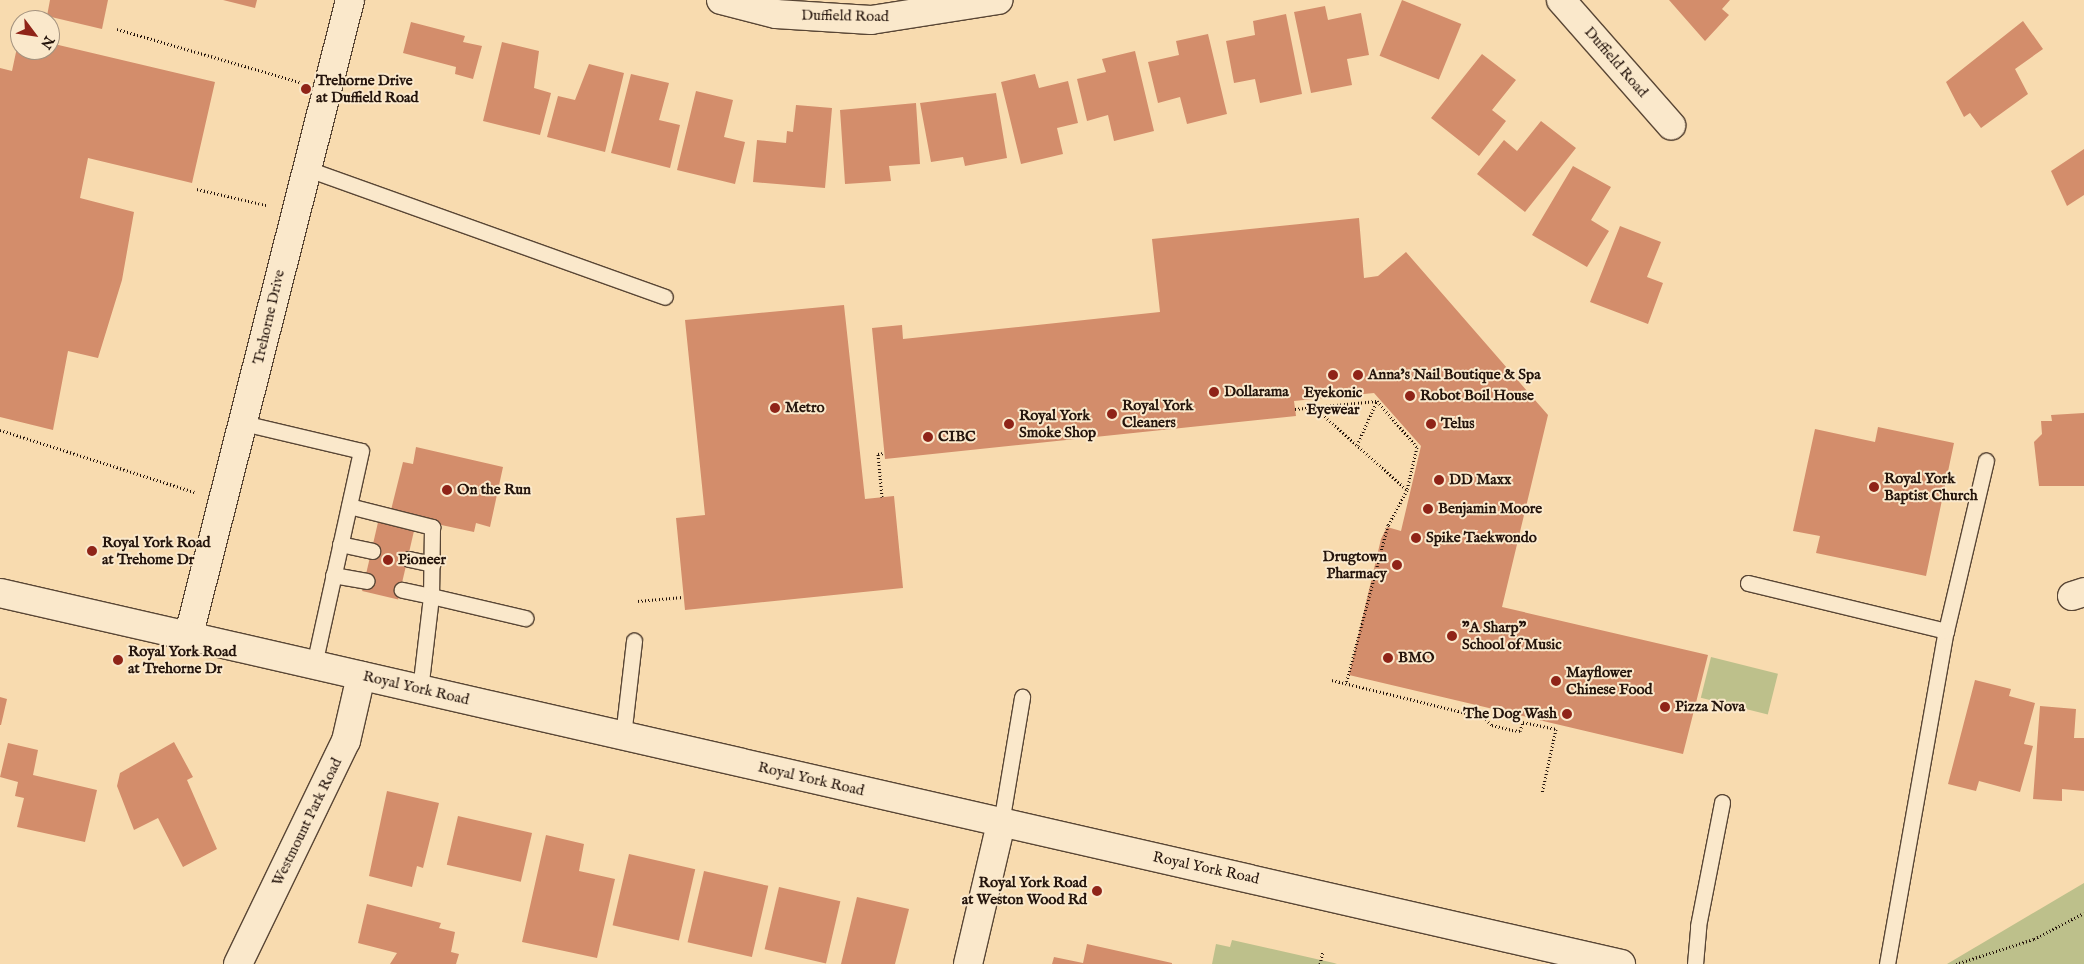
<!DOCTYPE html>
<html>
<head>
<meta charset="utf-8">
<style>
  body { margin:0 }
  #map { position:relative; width:2084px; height:964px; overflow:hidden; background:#f8dbaf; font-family:"IM FELL English",serif }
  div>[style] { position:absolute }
  .green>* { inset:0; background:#bdc08b; transform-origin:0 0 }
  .building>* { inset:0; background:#d38d6b; transform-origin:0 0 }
  .path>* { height:3px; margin-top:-1.5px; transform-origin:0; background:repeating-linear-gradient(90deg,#24140c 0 1px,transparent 0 3.5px) }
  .roads { filter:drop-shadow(1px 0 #594635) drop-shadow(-1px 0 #594635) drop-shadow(0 1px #594635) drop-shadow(0 -1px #594635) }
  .service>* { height:15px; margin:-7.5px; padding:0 7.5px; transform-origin:7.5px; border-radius:7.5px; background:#fae8cb }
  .minor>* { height:28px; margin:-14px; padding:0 14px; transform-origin:14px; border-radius:14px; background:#fae8cb }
  .secondary>* { height:28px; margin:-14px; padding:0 14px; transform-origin:14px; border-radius:14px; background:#fae8cb }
  .dots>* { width:14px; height:14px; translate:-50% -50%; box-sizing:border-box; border:2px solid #fae8cb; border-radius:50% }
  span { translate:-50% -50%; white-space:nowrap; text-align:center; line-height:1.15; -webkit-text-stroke:4px #fae8cb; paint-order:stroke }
  .street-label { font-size:15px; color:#24140c }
  .poi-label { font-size:15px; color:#24140c; font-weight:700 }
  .left { translate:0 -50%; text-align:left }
  .right { translate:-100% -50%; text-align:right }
  .north { position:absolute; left:10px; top:10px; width:50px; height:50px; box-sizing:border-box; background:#fae8cb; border:1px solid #a4937f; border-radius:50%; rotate:121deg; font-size:14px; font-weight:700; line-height:20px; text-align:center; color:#24140c }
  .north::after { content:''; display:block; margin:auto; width:18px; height:22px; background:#8f2418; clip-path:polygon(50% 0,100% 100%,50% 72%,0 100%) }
</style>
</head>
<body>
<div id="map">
  <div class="green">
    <i style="left:1711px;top:657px;width:69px;height:42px;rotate:14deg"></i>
    <i style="clip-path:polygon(2084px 883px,2084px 964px,1947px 964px)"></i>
    <i style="clip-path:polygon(1232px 940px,1334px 963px,1337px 964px,1212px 964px,1216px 944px,1230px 947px)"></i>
  </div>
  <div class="building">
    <i style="clip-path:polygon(50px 0,108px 0,102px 29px,47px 16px)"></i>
    <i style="clip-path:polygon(223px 0,257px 0,255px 8px)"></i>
    <i style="left:1402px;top:0;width:64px;height:60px;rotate:22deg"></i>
    <i style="clip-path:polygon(1669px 0,1730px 0,1722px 9px,1729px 15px,1705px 41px)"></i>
    <i style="clip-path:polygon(1325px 6px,1328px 20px,1361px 13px,1369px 55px,1347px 59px,1352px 85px,1311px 93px,1294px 12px)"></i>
    <i style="clip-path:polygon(1286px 14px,1302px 94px,1260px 103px,1255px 79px,1234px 83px,1226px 41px,1255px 35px,1253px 21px)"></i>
    <i style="clip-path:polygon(2023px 21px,2043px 49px,2015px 69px,2028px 94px,1981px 128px,1970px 113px,1964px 117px,1946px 82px)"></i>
    <i style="clip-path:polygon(411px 22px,465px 36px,463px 42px,482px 46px,473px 79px,455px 74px,456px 67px,403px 53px)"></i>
    <i style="clip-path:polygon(1208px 34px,1227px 114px,1187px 124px,1180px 97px,1158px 103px,1148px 62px,1179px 55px,1176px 41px)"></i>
    <i style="clip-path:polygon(19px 38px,20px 50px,50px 50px,50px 43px,215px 82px,192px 183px,88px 158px,80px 198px,134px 212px,122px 280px,98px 358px,68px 351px,53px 430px,0 417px,0 68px,12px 71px)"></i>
    <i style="clip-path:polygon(502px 42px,539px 51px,534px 88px,551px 93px,540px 135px,483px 121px)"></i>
    <i style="clip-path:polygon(1135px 51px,1154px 131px,1114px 141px,1108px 115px,1087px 121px,1077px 79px,1106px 72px,1102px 59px)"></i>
    <i style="clip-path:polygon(1482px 54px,1516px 80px,1492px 110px,1506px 121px,1479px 156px,1431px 118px)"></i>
    <i style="clip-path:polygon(589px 64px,624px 73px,605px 152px,547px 137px,558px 96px,575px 100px)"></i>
    <i style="clip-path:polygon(631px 74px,669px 83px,659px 120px,680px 125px,670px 168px,611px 153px)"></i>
    <i style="clip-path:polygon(1035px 74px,1039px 88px,1068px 81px,1078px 123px,1057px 128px,1063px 154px,1021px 164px,1001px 82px)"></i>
    <i style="clip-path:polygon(696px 91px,733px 100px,724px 137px,745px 142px,735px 184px,677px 170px)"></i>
    <i style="clip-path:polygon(996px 93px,1007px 158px,965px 166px,963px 157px,931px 162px,920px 103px)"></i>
    <i style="clip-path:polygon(916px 103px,920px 164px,889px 166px,891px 181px,845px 184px,840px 110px)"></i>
    <i style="clip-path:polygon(796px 105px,832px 108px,825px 188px,753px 182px,757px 140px,786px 143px,787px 131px,793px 132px)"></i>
    <i style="clip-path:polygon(1541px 121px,1576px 148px,1525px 212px,1477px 174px,1504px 140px,1517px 151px)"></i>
    <i style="clip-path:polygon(2084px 149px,2084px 195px,2067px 206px,2051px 171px)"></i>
    <i style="clip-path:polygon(1573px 166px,1611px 187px,1591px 220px,1609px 231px,1587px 267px,1532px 235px)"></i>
    <i style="clip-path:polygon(1359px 218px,1364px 278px,1378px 276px,1406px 252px,1548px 415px,1502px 607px,1708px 655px,1683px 754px,1349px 675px,1381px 539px,1387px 527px,1401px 531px,1421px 446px,1374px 393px,1294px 401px,1296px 416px,885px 459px,872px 328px,902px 325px,903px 339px,1160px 312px,1152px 239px)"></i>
    <i style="clip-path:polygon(1620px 226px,1661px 242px,1647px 277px,1663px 283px,1648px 324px,1590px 302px)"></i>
    <i style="clip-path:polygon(844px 305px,865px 499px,894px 496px,903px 588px,685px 610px,676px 518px,705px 515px,685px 320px)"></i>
    <i style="clip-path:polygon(2084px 413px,2084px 486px,2039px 486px,2034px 442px,2042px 434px,2041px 421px,2052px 421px,2051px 415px)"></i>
    <i style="clip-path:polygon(1878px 427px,1954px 443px,1926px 576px,1816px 553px,1820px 536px,1793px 531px,1815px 429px,1875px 442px)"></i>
    <i style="clip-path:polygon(416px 447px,503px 467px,490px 527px,476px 523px,474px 532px,390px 514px,403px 462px,413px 464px)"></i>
    <i style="left:379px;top:518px;width:37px;height:75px;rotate:13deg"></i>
    <i style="clip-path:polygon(1975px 680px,2011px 689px,2009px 696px,2035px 703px,2024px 744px,2033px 746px,2020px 792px,1979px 781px,1976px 791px,1948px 784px)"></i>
    <i style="clip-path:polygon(0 697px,7px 699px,1px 725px,0 725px)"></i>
    <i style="clip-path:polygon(2040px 706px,2076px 709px,2074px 738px,2084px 738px,2084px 791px,2062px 789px,2062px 801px,2033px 799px)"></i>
    <i style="clip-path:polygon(174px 742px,193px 777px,187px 780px,217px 849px,183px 867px,158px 818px,134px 830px,117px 786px,120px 773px)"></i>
    <i style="clip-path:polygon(8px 743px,38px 750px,33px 775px,97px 790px,85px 842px,17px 827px,24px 798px,15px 796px,18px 782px,0 777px)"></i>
    <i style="clip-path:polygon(387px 791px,439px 803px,423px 868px,417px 866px,412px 887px,369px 876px)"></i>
    <i style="left:458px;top:816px;width:76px;height:50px;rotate:13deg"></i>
    <i style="clip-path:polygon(546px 835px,584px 844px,579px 871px,615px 879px,597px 958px,522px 942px)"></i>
    <i style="left:629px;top:854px;width:68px;height:73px;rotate:13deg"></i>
    <i style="left:704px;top:871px;width:66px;height:73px;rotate:13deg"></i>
    <i style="left:779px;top:887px;width:63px;height:64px;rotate:13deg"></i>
    <i style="clip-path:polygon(857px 897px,909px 909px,895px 964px,841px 964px)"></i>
    <i style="clip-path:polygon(367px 904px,441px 923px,439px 928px,455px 932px,451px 952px,459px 954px,456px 964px,390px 964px,397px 953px,358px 943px)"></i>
    <i style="clip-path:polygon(1087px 944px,1172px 963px,1172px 964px,1052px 964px,1054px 957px,1083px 963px)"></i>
  </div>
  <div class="path">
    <i style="left:117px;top:29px;width:190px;rotate:16.2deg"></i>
    <i style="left:197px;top:189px;width:71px;rotate:13.1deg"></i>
    <i style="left:1314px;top:407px;width:125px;rotate:41.7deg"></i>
    <i style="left:1295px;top:409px;width:82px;rotate:-5.6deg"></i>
    <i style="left:1377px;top:401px;width:61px;rotate:49deg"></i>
    <i style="left:1417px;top:447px;width:44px;rotate:103.1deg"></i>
    <i style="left:1407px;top:490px;width:40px;rotate:118deg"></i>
    <i style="left:1388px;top:525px;width:164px;rotate:104.8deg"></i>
    <i style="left:0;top:430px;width:204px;rotate:17.7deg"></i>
    <i style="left:1357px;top:445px;width:48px;rotate:-65.6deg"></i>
    <i style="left:882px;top:497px;width:43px;rotate:-95.3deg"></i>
    <i style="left:878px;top:454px;width:6px;rotate:-9deg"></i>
    <i style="left:638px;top:601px;width:45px;rotate:-5.1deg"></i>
    <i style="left:1332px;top:680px;width:155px;rotate:13.8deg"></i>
    <i style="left:1483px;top:717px;width:12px;rotate:42deg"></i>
    <i style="left:1492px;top:725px;width:21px;rotate:14deg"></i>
    <i style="left:1512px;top:730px;width:8px;rotate:7deg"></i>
    <i style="left:1520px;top:731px;width:9px;rotate:-72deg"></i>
    <i style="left:1523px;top:722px;width:34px;rotate:12deg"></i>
    <i style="left:1556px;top:729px;width:66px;rotate:102.3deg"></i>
    <i style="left:1320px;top:964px;width:13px;rotate:-77deg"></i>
    <i style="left:1956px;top:964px;width:82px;rotate:-17.8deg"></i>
    <i style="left:2034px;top:939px;width:56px;rotate:-27.5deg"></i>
  </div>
  <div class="roads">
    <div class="service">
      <i style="left:305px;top:168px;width:382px;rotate:19.7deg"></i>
      <i style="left:243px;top:423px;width:121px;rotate:13.3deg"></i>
      <i style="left:361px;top:451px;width:218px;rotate:102.4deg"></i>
      <i style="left:349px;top:506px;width:86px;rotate:14.2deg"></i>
      <i style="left:432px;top:527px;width:69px;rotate:90.8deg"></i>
      <i style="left:431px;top:596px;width:30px;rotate:-168deg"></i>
      <i style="left:340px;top:544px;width:33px;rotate:12deg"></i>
      <i style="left:409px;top:559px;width:24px;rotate:12deg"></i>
      <i style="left:333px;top:575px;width:34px;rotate:10deg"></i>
      <i style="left:1748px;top:583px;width:204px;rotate:13.6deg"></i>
      <i style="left:420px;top:690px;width:95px;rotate:-83.3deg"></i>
      <i style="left:431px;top:596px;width:97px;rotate:13.2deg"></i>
      <i style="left:623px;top:736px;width:96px;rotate:-83.4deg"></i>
      <i style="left:1001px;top:823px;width:128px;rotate:-80.5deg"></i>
      <i style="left:1695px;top:964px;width:38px;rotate:-85deg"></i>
      <i style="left:1698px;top:926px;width:126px;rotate:-79deg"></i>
      <i style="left:1887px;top:964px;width:338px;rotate:-80deg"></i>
      <i style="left:1946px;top:631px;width:175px;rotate:-76.8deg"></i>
    </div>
    <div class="minor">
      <i style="left:721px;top:0;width:57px;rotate:14.3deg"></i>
      <i style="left:776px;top:14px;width:95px;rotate:3.6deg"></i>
      <i style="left:871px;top:20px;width:129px;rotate:-8.9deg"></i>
      <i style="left:1561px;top:0;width:167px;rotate:48.7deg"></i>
      <i style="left:2072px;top:596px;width:13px;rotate:-18deg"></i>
      <i style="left:189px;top:634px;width:654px;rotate:-75.75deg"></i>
      <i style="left:238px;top:964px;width:248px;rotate:-64.2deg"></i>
      <i style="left:346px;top:741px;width:67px;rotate:-77deg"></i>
      <i style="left:968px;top:964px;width:145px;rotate:-76.8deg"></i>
    </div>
    <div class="secondary">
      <i style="left:0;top:593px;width:1663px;rotate:12.89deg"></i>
    </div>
  </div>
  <div class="dots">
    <i style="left:306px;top:89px;background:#8f2418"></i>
    <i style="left:1333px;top:375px;background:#8f2418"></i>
    <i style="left:1358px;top:375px;background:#8f2418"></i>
    <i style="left:1214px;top:392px;background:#8f2418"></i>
    <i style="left:1410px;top:396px;background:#8f2418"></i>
    <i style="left:775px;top:408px;background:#8f2418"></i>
    <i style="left:1112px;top:414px;background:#8f2418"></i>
    <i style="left:1009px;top:424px;background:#8f2418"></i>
    <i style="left:1431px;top:424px;background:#8f2418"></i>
    <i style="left:928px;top:437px;background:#8f2418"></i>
    <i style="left:1439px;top:480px;background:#8f2418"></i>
    <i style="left:1874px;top:487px;background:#8f2418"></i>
    <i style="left:447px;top:490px;background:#8f2418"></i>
    <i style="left:1428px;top:509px;background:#8f2418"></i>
    <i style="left:1416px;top:538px;background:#8f2418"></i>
    <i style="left:92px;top:551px;background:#8f2418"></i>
    <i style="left:388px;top:560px;background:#8f2418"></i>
    <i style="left:1397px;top:565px;background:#8f2418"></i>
    <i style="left:1452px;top:636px;background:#8f2418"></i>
    <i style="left:1388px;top:658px;background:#8f2418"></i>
    <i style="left:118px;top:660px;background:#8f2418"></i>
    <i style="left:1556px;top:681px;background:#8f2418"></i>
    <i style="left:1665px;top:707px;background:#8f2418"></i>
    <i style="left:1567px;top:714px;background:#8f2418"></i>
    <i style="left:1097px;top:891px;background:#8f2418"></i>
  </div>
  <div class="street-label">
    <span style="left:845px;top:16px;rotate:1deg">Duffield Road</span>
    <span style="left:1616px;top:62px;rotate:49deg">Duffield Road</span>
    <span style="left:269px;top:317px;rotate:-77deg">Trehorne Drive</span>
    <span style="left:416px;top:688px;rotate:13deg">Royal York Road</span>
    <span style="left:811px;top:779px;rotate:13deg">Royal York Road</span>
    <span style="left:307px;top:822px;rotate:-64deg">Westmount Park Road</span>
    <span style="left:1206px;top:868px;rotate:12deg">Royal York Road</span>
  </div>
  <div class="poi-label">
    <span class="left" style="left:316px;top:89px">Trehorne Drive<br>at Duffield Road</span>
    <span class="left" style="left:1368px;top:375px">Anna's Nail Boutique &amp; Spa</span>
    <span class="left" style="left:1224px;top:392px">Dollarama</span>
    <span style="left:1333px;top:401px">Eyekonic<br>Eyewear</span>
    <span class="left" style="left:1420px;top:396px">Robot Boil House</span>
    <span class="left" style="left:1122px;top:414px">Royal York<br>Cleaners</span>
    <span class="left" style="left:785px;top:408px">Metro</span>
    <span class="left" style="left:1019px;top:424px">Royal York<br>Smoke Shop</span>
    <span class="left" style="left:1441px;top:424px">Telus</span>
    <span class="left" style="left:938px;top:437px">CIBC</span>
    <span class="left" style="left:1884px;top:487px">Royal York<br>Baptist Church</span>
    <span class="left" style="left:1449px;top:480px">DD Maxx</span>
    <span class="left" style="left:457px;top:490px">On the Run</span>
    <span class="left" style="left:1438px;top:509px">Benjamin Moore</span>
    <span class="left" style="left:1426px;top:538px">Spike Taekwondo</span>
    <span class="left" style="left:102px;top:551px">Royal York Road<br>at Trehome Dr</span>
    <span class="right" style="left:1387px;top:565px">Drugtown<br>Pharmacy</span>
    <span class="left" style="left:398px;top:560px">Pioneer</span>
    <span class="left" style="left:1462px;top:636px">"A Sharp"<br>School of Music</span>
    <span class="left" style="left:128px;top:660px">Royal York Road<br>at Trehorne Dr</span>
    <span class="left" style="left:1398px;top:658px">BMO</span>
    <span class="left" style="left:1566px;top:681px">Mayflower<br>Chinese Food</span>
    <span class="left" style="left:1675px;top:707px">Pizza Nova</span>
    <span class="right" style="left:1557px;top:714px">The Dog Wash</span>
    <span class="right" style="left:1087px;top:891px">Royal York Road<br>at Weston Wood Rd</span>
  </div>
  <div class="north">N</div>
</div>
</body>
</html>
